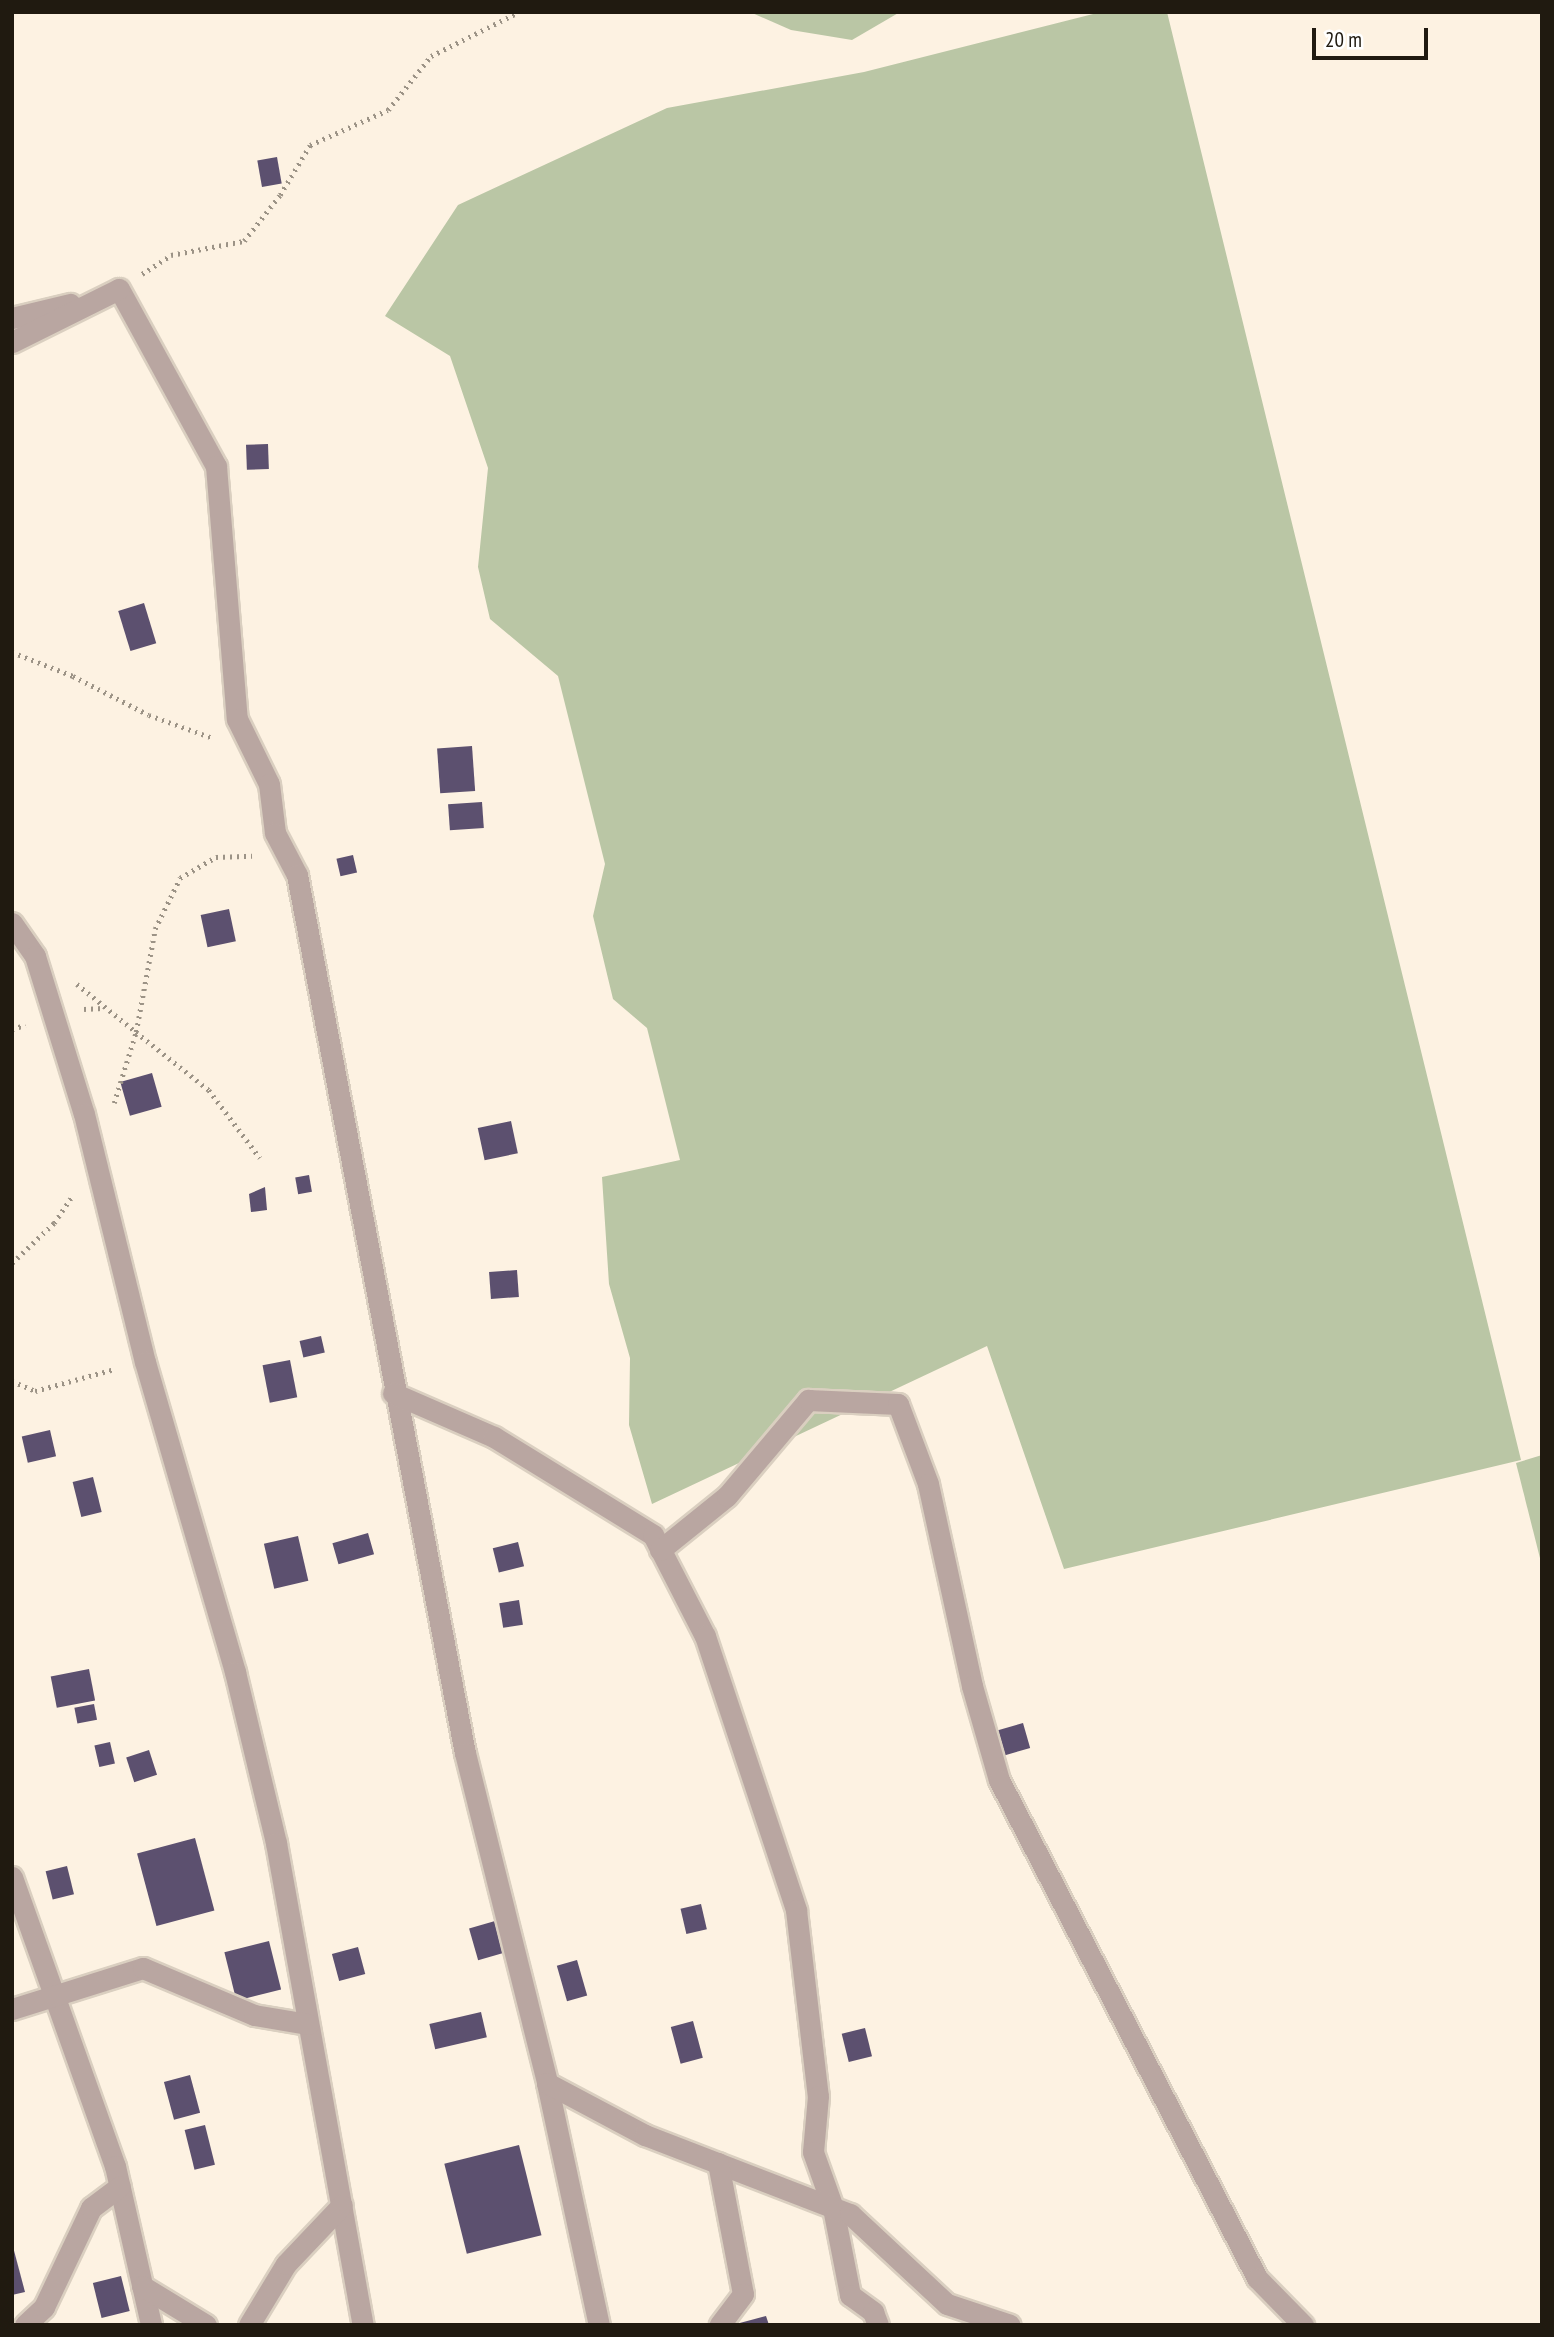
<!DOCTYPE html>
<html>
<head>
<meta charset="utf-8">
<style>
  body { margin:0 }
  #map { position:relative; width:1554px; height:2337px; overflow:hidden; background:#fdf2e2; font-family:"PT Sans Narrow",sans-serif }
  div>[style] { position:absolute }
  .green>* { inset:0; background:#bac6a5 }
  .building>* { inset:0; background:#5c506f; transform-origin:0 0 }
  .path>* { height:4.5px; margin-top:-2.25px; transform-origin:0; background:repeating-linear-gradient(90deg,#9c9386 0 2px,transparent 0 7px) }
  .roads { filter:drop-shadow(2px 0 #dacfc0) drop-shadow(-2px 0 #dacfc0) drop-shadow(0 2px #dacfc0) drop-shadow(0 -2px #dacfc0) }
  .street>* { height:21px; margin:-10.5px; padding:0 10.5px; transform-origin:10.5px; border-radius:10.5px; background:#b9a6a1 }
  span { translate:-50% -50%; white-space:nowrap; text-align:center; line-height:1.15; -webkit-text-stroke:7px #fff; paint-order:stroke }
  .frame { position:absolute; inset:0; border:14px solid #201a10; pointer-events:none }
  .scale { position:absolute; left:1312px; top:28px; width:116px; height:32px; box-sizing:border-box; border:4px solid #201a10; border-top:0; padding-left:9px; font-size:21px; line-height:24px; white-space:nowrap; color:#201a10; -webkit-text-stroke:5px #fff; paint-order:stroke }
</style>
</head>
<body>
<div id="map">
  <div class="green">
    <i style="clip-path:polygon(750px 12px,900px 12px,852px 40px,791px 30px)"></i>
    <i style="clip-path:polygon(1101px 12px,1167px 12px,1521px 1460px,1064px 1569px,987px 1346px,652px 1504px,629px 1425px,630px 1358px,609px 1284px,602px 1177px,680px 1160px,647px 1028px,613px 999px,593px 916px,605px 864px,558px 676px,490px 619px,478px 567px,488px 468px,450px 356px,385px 316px,458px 205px,667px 108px,864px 72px)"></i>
    <i style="clip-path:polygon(1542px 1455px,1542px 1566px,1516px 1463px)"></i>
  </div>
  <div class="building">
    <i style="left:277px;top:157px;width:27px;height:20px;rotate:80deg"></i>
    <i style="left:268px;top:444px;width:25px;height:22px;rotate:88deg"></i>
    <i style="left:144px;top:603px;width:42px;height:27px;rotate:73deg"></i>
    <i style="left:472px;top:746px;width:45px;height:35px;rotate:86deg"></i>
    <i style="left:482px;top:802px;width:26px;height:34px;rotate:86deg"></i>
    <i style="left:353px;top:855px;width:18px;height:17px;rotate:77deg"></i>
    <i style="left:229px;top:909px;width:33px;height:29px;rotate:78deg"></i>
    <i style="left:152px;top:1073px;width:35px;height:33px;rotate:74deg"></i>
    <i style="left:511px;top:1121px;width:33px;height:34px;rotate:78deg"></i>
    <i style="left:309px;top:1175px;width:17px;height:14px;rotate:80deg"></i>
    <i style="clip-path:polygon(265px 1187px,267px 1210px,251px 1212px,249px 1194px)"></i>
    <i style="left:517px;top:1270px;width:27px;height:28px;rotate:86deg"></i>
    <i style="left:321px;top:1336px;width:17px;height:22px;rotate:77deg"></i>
    <i style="left:290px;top:1360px;width:38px;height:28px;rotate:79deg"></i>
    <i style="left:50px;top:1430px;width:27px;height:29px;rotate:77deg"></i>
    <i style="left:93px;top:1477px;width:36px;height:21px;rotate:76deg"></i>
    <i style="left:368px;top:1533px;width:22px;height:37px;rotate:74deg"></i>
    <i style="left:298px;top:1536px;width:46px;height:35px;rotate:77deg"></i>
    <i style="left:518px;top:1542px;width:25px;height:26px;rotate:76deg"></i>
    <i style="left:519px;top:1600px;width:25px;height:20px;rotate:81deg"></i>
    <i style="left:89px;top:1669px;width:32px;height:39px;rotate:79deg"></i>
    <i style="left:94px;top:1704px;width:16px;height:20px;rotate:79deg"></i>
    <i style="left:1023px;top:1723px;width:26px;height:26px;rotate:74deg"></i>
    <i style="left:110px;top:1742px;width:22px;height:16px;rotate:77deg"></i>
    <i style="left:149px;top:1750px;width:26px;height:24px;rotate:72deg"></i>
    <i style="left:195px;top:1838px;width:75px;height:60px;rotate:75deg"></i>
    <i style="left:67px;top:1866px;width:29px;height:22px;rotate:76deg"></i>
    <i style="left:701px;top:1904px;width:26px;height:21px;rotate:77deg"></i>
    <i style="left:495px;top:1921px;width:33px;height:27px;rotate:74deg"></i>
    <i style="left:269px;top:1941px;width:50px;height:46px;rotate:76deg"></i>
    <i style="left:358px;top:1947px;width:28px;height:27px;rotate:75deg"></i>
    <i style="left:577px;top:1960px;width:37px;height:21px;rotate:74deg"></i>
    <i style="left:481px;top:2012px;width:26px;height:53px;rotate:77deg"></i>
    <i style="left:693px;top:2021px;width:38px;height:23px;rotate:75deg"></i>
    <i style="left:865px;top:2028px;width:29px;height:24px;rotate:76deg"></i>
    <i style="left:190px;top:2075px;width:39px;height:27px;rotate:75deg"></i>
    <i style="left:205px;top:2125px;width:41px;height:21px;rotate:76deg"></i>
    <i style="left:519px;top:2145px;width:93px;height:77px;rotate:76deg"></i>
    <i style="clip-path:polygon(12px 2243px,25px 2292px,12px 2295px)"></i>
    <i style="left:121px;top:2276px;width:36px;height:29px;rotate:76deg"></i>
    <i style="clip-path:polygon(766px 2316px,769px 2325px,736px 2325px,736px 2324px)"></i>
  </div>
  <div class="path">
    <i style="left:142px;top:274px;width:35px;rotate:-33deg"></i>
    <i style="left:171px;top:255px;width:74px;rotate:-10.9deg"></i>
    <i style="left:244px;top:241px;width:58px;rotate:-52deg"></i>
    <i style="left:280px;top:195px;width:58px;rotate:-59deg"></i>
    <i style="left:310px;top:145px;width:85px;rotate:-24.2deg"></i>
    <i style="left:388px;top:110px;width:69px;rotate:-51.5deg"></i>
    <i style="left:431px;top:56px;width:98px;rotate:-26.6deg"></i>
    <i style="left:12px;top:652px;width:66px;rotate:21.5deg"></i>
    <i style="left:73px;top:676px;width:85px;rotate:27.2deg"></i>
    <i style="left:149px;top:715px;width:68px;rotate:19.8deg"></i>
    <i style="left:77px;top:984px;width:76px;rotate:39.1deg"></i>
    <i style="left:136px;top:1032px;width:105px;rotate:-79.5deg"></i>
    <i style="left:155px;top:929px;width:57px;rotate:-63.9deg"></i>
    <i style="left:180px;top:878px;width:42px;rotate:-30.3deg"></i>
    <i style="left:216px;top:857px;width:36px;rotate:-2deg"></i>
    <i style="left:84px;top:1009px;width:19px;rotate:-3deg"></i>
    <i style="left:12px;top:1029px;width:14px;rotate:-17deg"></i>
    <i style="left:114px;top:1103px;width:74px;rotate:-72.8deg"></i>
    <i style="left:136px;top:1032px;width:93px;rotate:38.5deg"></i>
    <i style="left:209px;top:1090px;width:85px;rotate:53.1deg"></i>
    <i style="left:12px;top:1263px;width:58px;rotate:-43.6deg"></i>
    <i style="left:54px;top:1223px;width:32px;rotate:-56deg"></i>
    <i style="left:12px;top:1381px;width:25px;rotate:23deg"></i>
    <i style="left:35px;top:1391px;width:83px;rotate:-15.4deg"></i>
  </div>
  <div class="roads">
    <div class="street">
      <i style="left:119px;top:289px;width:202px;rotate:61.3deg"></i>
      <i style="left:216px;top:466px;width:254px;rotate:85.3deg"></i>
      <i style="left:237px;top:719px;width:72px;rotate:63.8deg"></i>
      <i style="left:269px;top:784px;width:49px;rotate:83deg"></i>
      <i style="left:275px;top:833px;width:47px;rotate:62.4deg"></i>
      <i style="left:297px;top:875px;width:894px;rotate:79.17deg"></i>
      <i style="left:465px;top:1753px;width:340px;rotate:76deg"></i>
      <i style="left:547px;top:2083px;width:248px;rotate:77.9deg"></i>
      <i style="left:12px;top:318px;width:60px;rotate:-13.6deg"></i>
      <i style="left:12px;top:342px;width:119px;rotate:-26.4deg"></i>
      <i style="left:12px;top:923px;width:40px;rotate:55.1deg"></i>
      <i style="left:35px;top:956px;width:165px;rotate:72.8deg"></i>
      <i style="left:84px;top:1114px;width:255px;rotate:76.2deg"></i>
      <i style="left:145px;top:1362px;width:323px;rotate:73.8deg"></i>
      <i style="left:235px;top:1672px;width:176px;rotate:76.5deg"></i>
      <i style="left:276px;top:1843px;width:490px;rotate:79.8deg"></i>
      <i style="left:393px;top:1393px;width:110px;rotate:23.5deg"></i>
      <i style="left:494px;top:1437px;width:187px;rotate:31.6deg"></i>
      <i style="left:653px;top:1535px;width:114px;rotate:62.8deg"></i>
      <i style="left:705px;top:1636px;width:289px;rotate:71.6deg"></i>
      <i style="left:796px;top:1910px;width:187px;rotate:83.3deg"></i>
      <i style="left:818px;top:2096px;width:56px;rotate:95.1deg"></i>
      <i style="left:813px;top:2152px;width:59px;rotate:70.3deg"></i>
      <i style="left:833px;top:2208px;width:89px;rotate:78.9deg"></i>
      <i style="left:850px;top:2295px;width:29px;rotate:36deg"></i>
      <i style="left:873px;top:2312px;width:14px;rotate:69deg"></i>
      <i style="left:660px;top:1550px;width:86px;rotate:-38.9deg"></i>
      <i style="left:727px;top:1496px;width:126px;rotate:-49.8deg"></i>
      <i style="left:808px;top:1400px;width:90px;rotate:2.5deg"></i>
      <i style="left:898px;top:1404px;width:85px;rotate:69.4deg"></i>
      <i style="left:928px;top:1484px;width:207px;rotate:77.7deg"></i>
      <i style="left:972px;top:1686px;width:98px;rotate:74deg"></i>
      <i style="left:999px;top:1780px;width:561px;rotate:62.61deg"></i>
      <i style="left:1257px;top:2278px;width:66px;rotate:45.6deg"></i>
      <i style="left:12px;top:1877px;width:307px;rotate:70.4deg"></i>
      <i style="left:115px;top:2166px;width:163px;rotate:77.2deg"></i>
      <i style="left:12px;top:2009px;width:137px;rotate:-17.4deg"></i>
      <i style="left:143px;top:1968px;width:121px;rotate:22.9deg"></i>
      <i style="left:254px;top:2015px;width:55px;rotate:9.5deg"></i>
      <i style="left:547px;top:2083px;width:111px;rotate:28deg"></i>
      <i style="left:645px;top:2135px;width:220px;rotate:21.1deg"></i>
      <i style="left:850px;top:2214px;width:132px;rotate:42.9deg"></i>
      <i style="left:947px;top:2304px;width:66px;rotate:18.4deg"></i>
      <i style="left:718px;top:2163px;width:133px;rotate:79.2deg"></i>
      <i style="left:743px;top:2294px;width:39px;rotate:127deg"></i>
      <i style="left:142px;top:2286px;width:75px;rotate:31.4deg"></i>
      <i style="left:25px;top:2325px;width:26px;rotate:-43deg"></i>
      <i style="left:44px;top:2307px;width:110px;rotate:-64.6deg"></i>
      <i style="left:91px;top:2208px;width:36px;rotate:-37deg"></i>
      <i style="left:249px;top:2325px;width:71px;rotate:-58.8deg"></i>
      <i style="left:286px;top:2264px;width:81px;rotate:-46.5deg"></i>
    </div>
  </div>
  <div class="frame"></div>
  <div class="scale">20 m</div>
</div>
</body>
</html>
